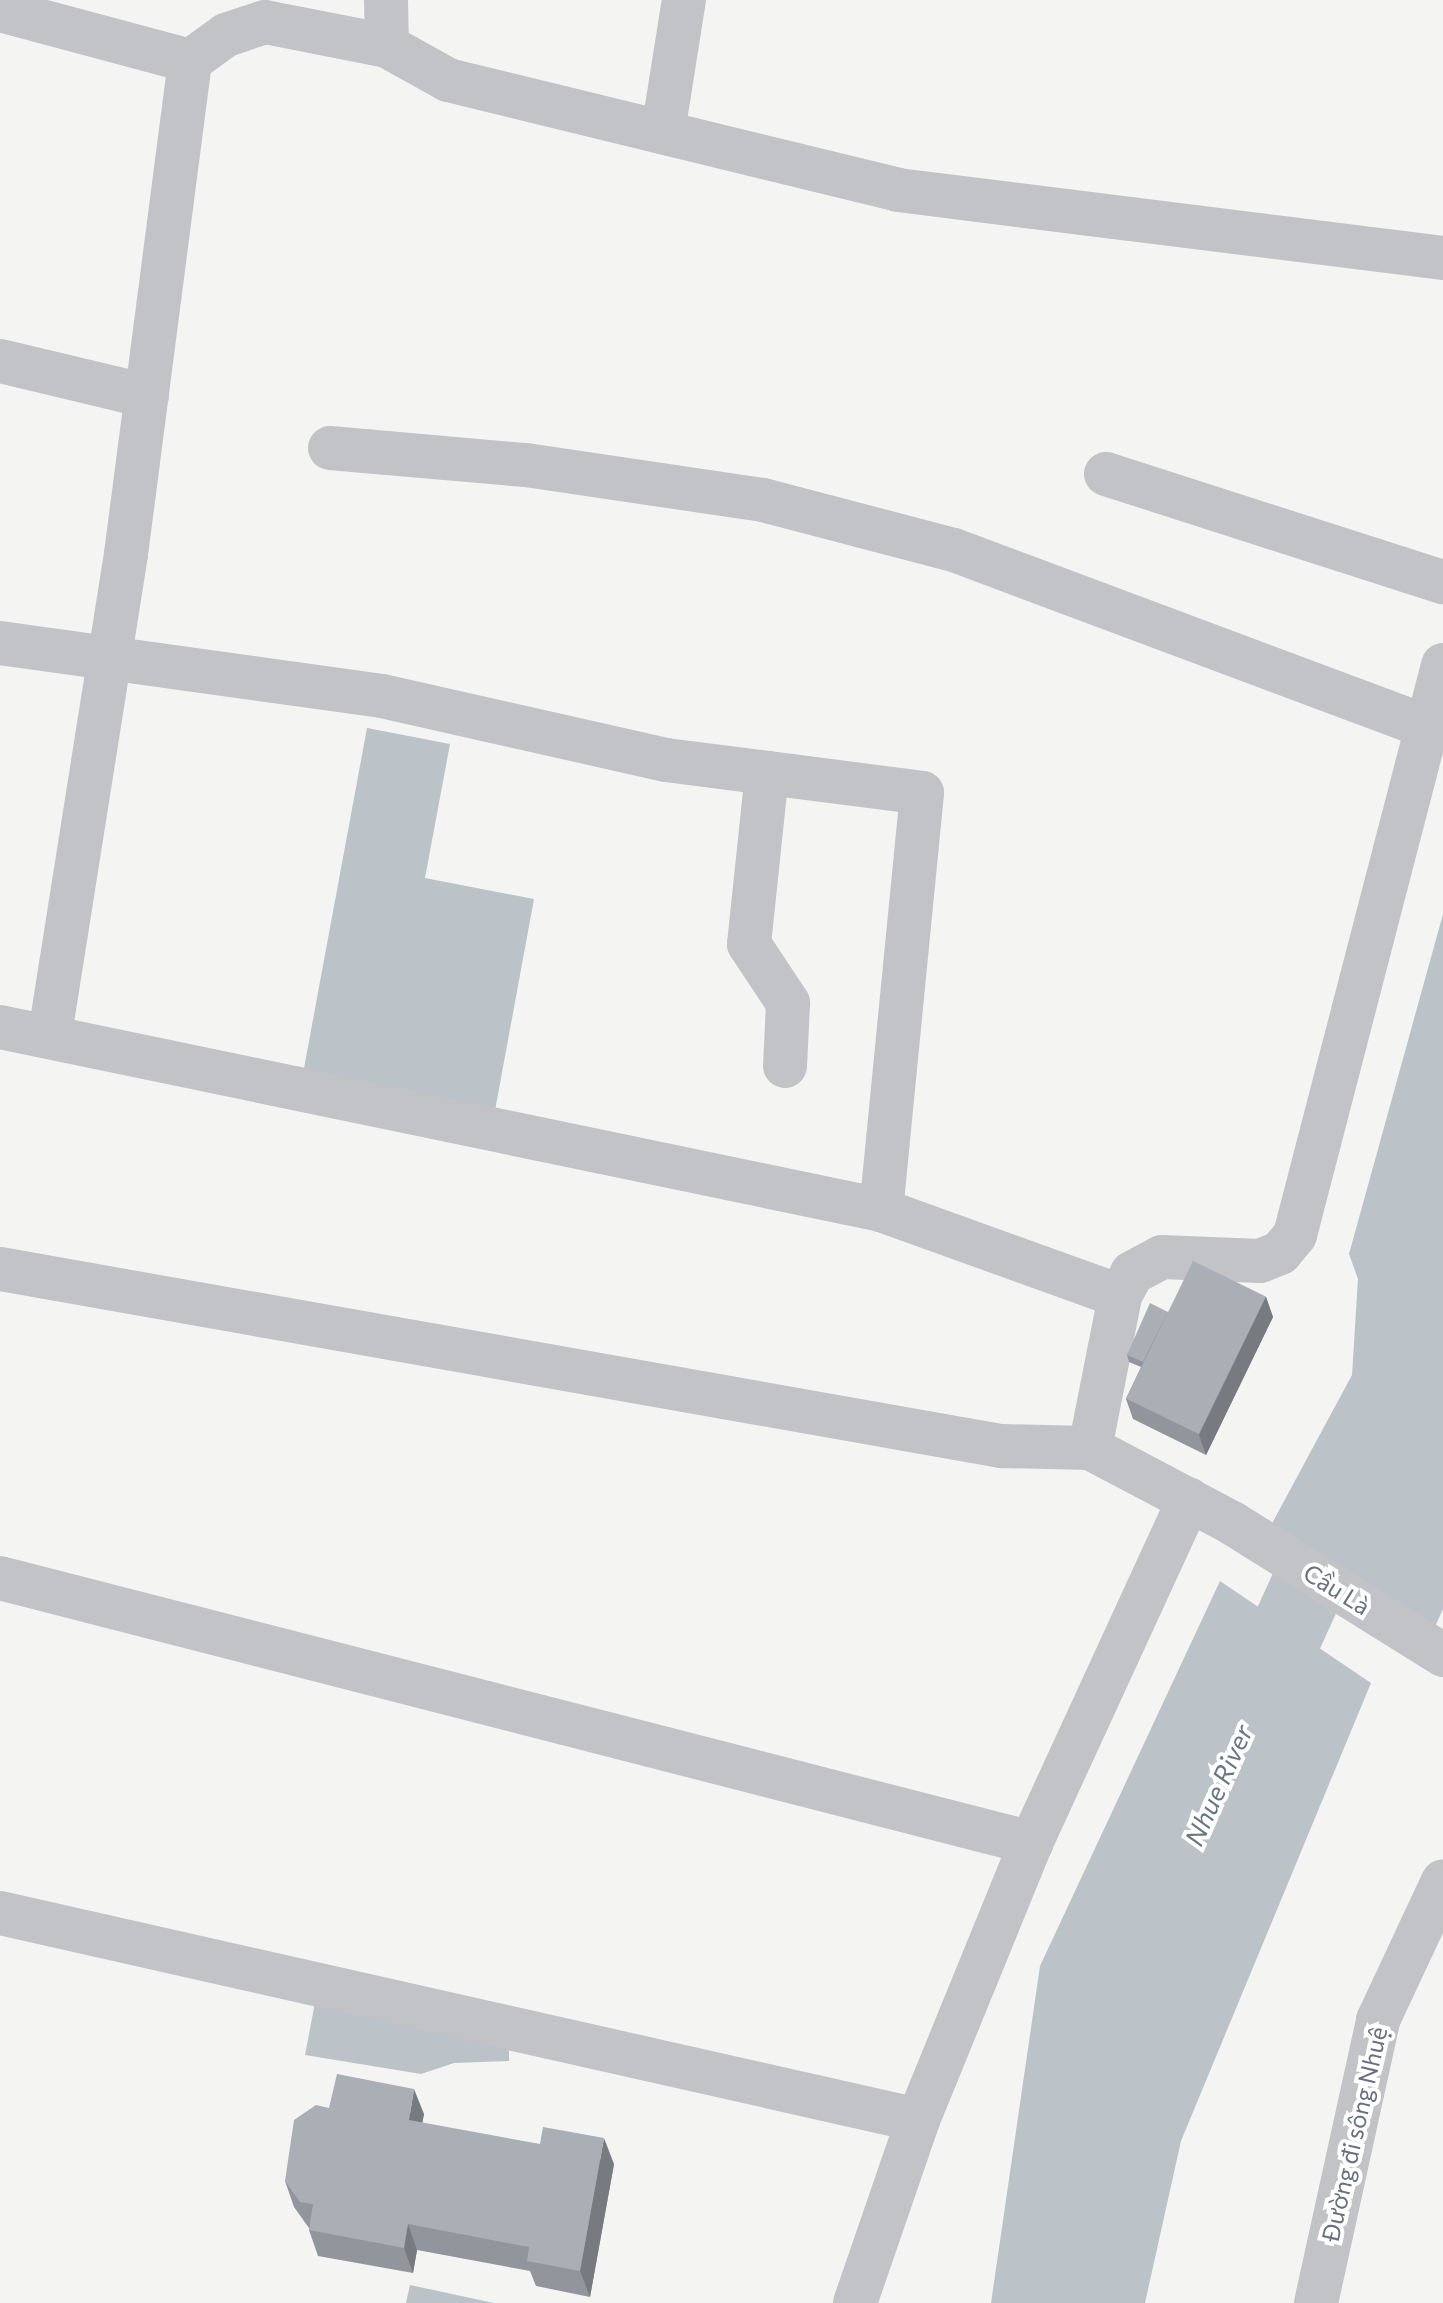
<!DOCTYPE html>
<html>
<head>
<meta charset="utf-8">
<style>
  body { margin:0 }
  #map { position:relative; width:1443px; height:2303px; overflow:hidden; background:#f4f5f2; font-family:Commissioner,sans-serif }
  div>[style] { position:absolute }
  .water>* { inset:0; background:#bbc2c8 }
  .river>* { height:74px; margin:-37px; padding:0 37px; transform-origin:37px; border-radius:37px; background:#bbc2c8 }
  .minor>* { height:44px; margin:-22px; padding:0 22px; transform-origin:22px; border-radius:22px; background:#c1c3c7 }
  .wall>* { inset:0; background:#92969c }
  .shaded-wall>* { inset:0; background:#777a7f }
  .building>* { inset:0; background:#aaaeb5; transform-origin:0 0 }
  span { translate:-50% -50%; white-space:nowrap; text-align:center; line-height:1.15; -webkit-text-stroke:8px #fff; paint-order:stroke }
  .street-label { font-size:24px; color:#677180 }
  .water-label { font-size:26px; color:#687883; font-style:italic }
</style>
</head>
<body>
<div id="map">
  <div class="water">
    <i style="clip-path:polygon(367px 728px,450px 744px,425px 878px,534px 899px,494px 1116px,302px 1079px)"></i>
    <i style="clip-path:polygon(1443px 914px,1443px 1609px,1429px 1640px,1269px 1529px,1352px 1375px,1358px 1279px,1349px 1254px)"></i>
    <i style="clip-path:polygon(1220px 1581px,1371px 1683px,1181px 2141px,1145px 2303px,991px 2303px,1040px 1966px)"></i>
    <i style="clip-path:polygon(317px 1992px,509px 2033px,509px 2061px,454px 2063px,421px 2074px,305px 2055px)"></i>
    <i style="clip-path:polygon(410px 2285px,494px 2303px,406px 2303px)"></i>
  </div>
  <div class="river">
    <i style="left:1247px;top:1720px;width:239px;rotate:-65.6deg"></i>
  </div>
  <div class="minor">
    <i style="left:386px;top:0;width:46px;rotate:88.8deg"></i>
    <i style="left:387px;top:46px;width:70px;rotate:29.1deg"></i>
    <i style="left:448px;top:80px;width:463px;rotate:13.7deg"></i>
    <i style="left:898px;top:190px;width:549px;rotate:7.11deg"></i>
    <i style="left:0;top:10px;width:197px;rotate:15deg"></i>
    <i style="left:190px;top:61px;width:44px;rotate:-35.8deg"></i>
    <i style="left:226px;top:35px;width:41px;rotate:-18.4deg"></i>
    <i style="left:265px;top:22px;width:124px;rotate:11.1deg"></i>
    <i style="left:663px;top:132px;width:134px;rotate:-81deg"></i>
    <i style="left:0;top:361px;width:151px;rotate:13.4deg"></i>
    <i style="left:330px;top:448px;width:197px;rotate:5deg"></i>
    <i style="left:526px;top:465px;width:240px;rotate:8.4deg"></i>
    <i style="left:763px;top:500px;width:197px;rotate:14.7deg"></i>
    <i style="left:954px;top:550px;width:500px;rotate:20.5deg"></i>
    <i style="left:1106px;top:474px;width:354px;rotate:17.8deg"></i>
    <i style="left:0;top:643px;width:386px;rotate:7.9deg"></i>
    <i style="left:382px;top:696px;width:291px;rotate:12.7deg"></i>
    <i style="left:666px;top:760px;width:258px;rotate:7.3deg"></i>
    <i style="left:922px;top:793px;width:419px;rotate:95.6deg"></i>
    <i style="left:767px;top:773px;width:172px;rotate:96deg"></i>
    <i style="left:749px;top:944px;width:71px;rotate:56.5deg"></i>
    <i style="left:788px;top:1003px;width:63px;rotate:92.7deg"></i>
    <i style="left:0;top:1027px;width:900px;rotate:11.73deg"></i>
    <i style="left:881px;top:1210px;width:254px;rotate:19.8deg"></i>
    <i style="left:50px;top:1034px;width:486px;rotate:-81deg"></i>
    <i style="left:126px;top:554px;width:497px;rotate:-82.6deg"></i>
    <i style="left:0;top:1269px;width:1017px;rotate:10.03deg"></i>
    <i style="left:1001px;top:1446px;width:89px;rotate:1.3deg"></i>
    <i style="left:1090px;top:1448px;width:161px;rotate:27.8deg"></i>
    <i style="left:1232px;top:1523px;width:249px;rotate:32deg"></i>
    <i style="left:1090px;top:1448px;width:155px;rotate:-78.8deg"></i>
    <i style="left:1120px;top:1296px;width:26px;rotate:-62deg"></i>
    <i style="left:1132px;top:1273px;width:34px;rotate:-28deg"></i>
    <i style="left:1162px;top:1257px;width:98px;rotate:2.3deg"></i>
    <i style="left:1260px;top:1261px;width:22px;rotate:-22deg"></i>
    <i style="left:1280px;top:1253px;width:23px;rotate:-50deg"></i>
    <i style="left:1295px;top:1235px;width:589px;rotate:-75.44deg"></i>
    <i style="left:0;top:1578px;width:1065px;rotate:14.41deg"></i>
    <i style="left:0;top:1913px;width:941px;rotate:12.71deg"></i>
    <i style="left:855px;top:2303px;width:194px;rotate:-71deg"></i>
    <i style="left:918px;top:2120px;width:299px;rotate:-67.8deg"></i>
    <i style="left:1031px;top:1843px;width:378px;rotate:-65.3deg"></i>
    <i style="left:1316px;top:2303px;width:290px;rotate:-77.6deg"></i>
    <i style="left:1378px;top:2020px;width:153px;rotate:-64.9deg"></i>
  </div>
  <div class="wall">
    <i style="clip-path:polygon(1266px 1297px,1273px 1317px,1206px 1455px,1133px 1419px,1126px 1399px,1141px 1367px,1129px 1362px,1127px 1355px,1168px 1312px)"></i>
    <i style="clip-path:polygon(329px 2108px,424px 2114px,422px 2123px,614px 2164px,590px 2297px,536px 2286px,530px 2271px,417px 2250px,413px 2273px,318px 2256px,309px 2230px,309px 2228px,294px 2207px,285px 2181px)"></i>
  </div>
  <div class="shaded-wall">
    <i style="clip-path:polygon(1266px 1297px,1273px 1317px,1206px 1455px,1199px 1435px)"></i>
    <i style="clip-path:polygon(414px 2089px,424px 2114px,418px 2146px,409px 2120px)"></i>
    <i style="clip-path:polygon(604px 2138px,614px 2164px,590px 2297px,580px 2271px)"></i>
    <i style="clip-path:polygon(408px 2224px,417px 2250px,413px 2273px,404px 2248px)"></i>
  </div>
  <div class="building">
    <i style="left:1193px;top:1261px;width:81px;height:153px;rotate:26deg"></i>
    <i style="clip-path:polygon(1150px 1303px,1168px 1312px,1143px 1362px,1127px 1355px)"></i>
    <i style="clip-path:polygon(337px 2074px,414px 2089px,409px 2120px,540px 2144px,543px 2127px,604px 2138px,580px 2271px,527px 2261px,529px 2247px,408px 2224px,404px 2248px,309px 2230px,313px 2204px,300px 2202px,285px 2181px,294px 2120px,316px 2105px,329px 2108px)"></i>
  </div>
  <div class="street-label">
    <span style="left:1337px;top:1589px;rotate:32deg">Cầu Là</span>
    <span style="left:1354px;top:2134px;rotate:-77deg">Đường đi sông Nhuệ</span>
  </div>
  <div class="water-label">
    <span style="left:1218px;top:1785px;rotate:-66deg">Nhue River</span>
  </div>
</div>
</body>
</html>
